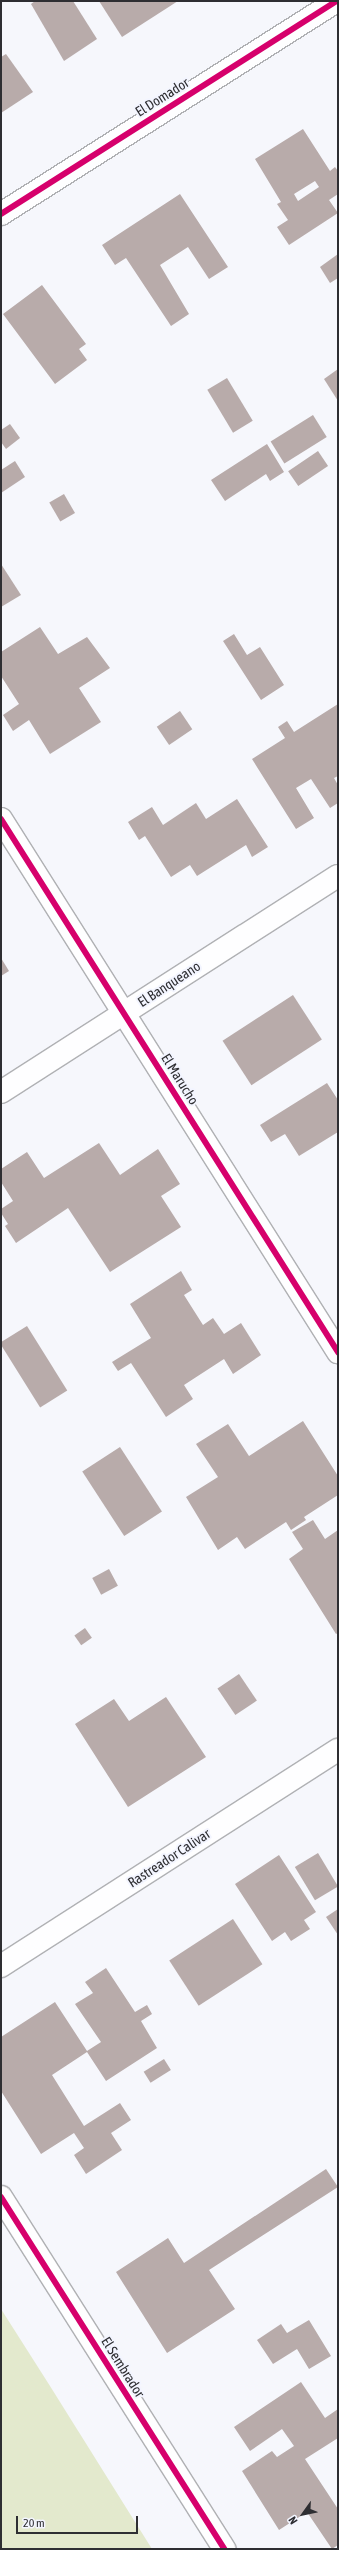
<!DOCTYPE html>
<html>
<head>
<meta charset="utf-8">
<style>
  body { margin:0 }
  #map { position:relative; width:339px; height:2550px; overflow:hidden; background:#f6f7fc; font-family:"Asap Condensed",sans-serif }
  div>[style] { position:absolute }
  .green>* { inset:0; background:#e3e9cd }
  .building>* { inset:0; background:#b8abaa; transform-origin:0 0 }
  .roads { filter:drop-shadow(1px 0 #b0b1b4) drop-shadow(-1px 0 #b0b1b4) drop-shadow(0 1px #b0b1b4) drop-shadow(0 -1px #b0b1b4) }
  .minor>* { height:22px; margin:-11px; padding:0 11px; transform-origin:11px; border-radius:11px; background:#fefeff }
  .secondary>* { height:22px; margin:-11px; padding:0 11px; transform-origin:11px; border-radius:11px; background:#fefeff }
  .cycleway>* { height:6px; margin:-3px; padding:0 3px; transform-origin:3px; border-radius:3px; background:#d6006c }
  span { translate:-50% -50%; white-space:nowrap; text-align:center; line-height:1.15; -webkit-text-stroke:4px #f3f5ff; paint-order:stroke }
  .street-label { font-size:14px; color:#2e2e32 }
  .frame { position:absolute; inset:0; border:2px solid #2e2e32; pointer-events:none }
  .north { position:absolute; left:283px; top:2494px; width:40px; height:40px; -webkit-text-stroke:3px #f3f5ff; paint-order:stroke; rotate:237deg; font-size:11px; font-weight:700; line-height:16px; text-align:center; color:#2e2e32 }
  .north::after { content:''; display:block; margin:auto; width:14px; height:18px; background:#2e2e32; clip-path:polygon(50% 0,100% 100%,50% 72%,0 100%) }
  .scale { position:absolute; left:16px; top:2516px; width:122px; height:18px; box-sizing:border-box; border:2px solid #2e2e32; border-top:0; padding-left:5px; font-size:12px; line-height:14px; white-space:nowrap; color:#2e2e32; -webkit-text-stroke:3px #f3f5ff; paint-order:stroke }
</style>
</head>
<body>
<div id="map">
  <div class="green">
    <i style="clip-path:polygon(1px 2309px,50px 2386px,152px 2549px,1px 2549px)"></i>
  </div>
  <div class="building">
    <i style="clip-path:polygon(35px 1px,73px 1px,97px 39px,64px 61px,31px 4px)"></i>
    <i style="clip-path:polygon(99px 1px,178px 1px,122px 37px)"></i>
    <i style="clip-path:polygon(6px 54px,33px 92px,1px 113px,1px 57px)"></i>
    <i style="clip-path:polygon(evenodd,303px 129px,330px 171px,335px 167px,338px 171px,338px 194px,329px 200px,338px 213px,289px 245px,277px 227px,288px 220px,277px 204px,281px 202px,255px 159px,303px 129px,315px 181px,319px 187px,298px 201px,294px 194px,315px 181px)"></i>
    <i style="clip-path:polygon(180px 194px,228px 267px,209px 279px,188px 247px,160px 265px,189px 314px,171px 326px,126px 258px,115px 265px,102px 245px)"></i>
    <i style="clip-path:polygon(338px 254px,338px 278px,330px 283px,320px 267px)"></i>
    <i style="clip-path:polygon(42px 285px,86px 344px,79px 349px,87px 360px,55px 384px,3px 314px)"></i>
    <i style="clip-path:polygon(338px 369px,338px 401px,324px 379px)"></i>
    <i style="left:227px;top:378px;width:50px;height:23px;rotate:59deg"></i>
    <i style="left:313px;top:415px;width:26px;height:50px;rotate:58deg"></i>
    <i style="clip-path:polygon(10px 424px,20px 438px,6px 449px,1px 442px,1px 430px)"></i>
    <i style="clip-path:polygon(267px 444px,284px 472px,270px 481px,266px 474px,225px 501px,211px 480px)"></i>
    <i style="left:318px;top:451px;width:18px;height:36px;rotate:56deg"></i>
    <i style="clip-path:polygon(15px 461px,25px 477px,1px 493px,1px 470px)"></i>
    <i style="left:64px;top:494px;width:22px;height:17px;rotate:60deg"></i>
    <i style="clip-path:polygon(1px 564px,21px 595px,1px 607px)"></i>
    <i style="clip-path:polygon(40px 627px,58px 654px,87px 637px,110px 668px,79px 688px,101px 722px,50px 754px,29px 720px,13px 731px,3px 715px,19px 704px,1px 676px,1px 652px)"></i>
    <i style="clip-path:polygon(234px 634px,247px 655px,260px 647px,284px 685px,261px 700px,223px 641px)"></i>
    <i style="clip-path:polygon(338px 704px,338px 776px,334px 778px,338px 785px,338px 803px,330px 808px,311px 779px,296px 788px,314px 818px,296px 829px,252px 759px,285px 738px,278px 727px,287px 721px,294px 732px)"></i>
    <i style="left:180px;top:711px;width:22px;height:28px;rotate:56deg"></i>
    <i style="clip-path:polygon(237px 799px,268px 847px,252px 857px,246px 845px,197px 876px,190px 865px,171px 877px,145px 836px,139px 840px,128px 822px,152px 807px,163px 825px,196px 803px,206px 819px)"></i>
    <i style="clip-path:polygon(1px 958px,9px 971px,1px 976px)"></i>
    <i style="left:293px;top:995px;width:53px;height:84px;rotate:57deg"></i>
    <i style="clip-path:polygon(327px 1083px,338px 1100px,338px 1132px,299px 1156px,285px 1134px,271px 1142px,260px 1125px)"></i>
    <i style="clip-path:polygon(99px 1143px,120px 1175px,158px 1149px,180px 1184px,161px 1196px,181px 1227px,110px 1272px,68px 1208px,16px 1243px,5px 1226px,8px 1224px,1px 1213px,1px 1209px,13px 1201px,1px 1182px,1px 1169px,27px 1152px,44px 1178px)"></i>
    <i style="clip-path:polygon(181px 1271px,192px 1290px,184px 1295px,203px 1325px,213px 1318px,224px 1334px,241px 1323px,261px 1355px,233px 1374px,224px 1359px,184px 1385px,193px 1399px,166px 1417px,131px 1363px,118px 1371px,112px 1362px,151px 1338px,130px 1304px)"></i>
    <i style="left:27px;top:1326px;width:76px;height:32px;rotate:58deg"></i>
    <i style="clip-path:polygon(303px 1421px,338px 1476px,338px 1495px,304px 1517px,306px 1520px,291px 1530px,286px 1522px,245px 1549px,237px 1537px,218px 1550px,186px 1497px,218px 1477px,196px 1444px,228px 1424px,249px 1456px)"></i>
    <i style="left:120px;top:1447px;width:77px;height:45px;rotate:57deg"></i>
    <i style="clip-path:polygon(313px 1520px,325px 1539px,338px 1530px,338px 1633px,336px 1634px,289px 1559px,303px 1549px,292px 1532px)"></i>
    <i style="left:109px;top:1569px;width:19px;height:19px;rotate:62deg"></i>
    <i style="left:85px;top:1628px;width:12px;height:13px;rotate:55deg"></i>
    <i style="left:239px;top:1674px;width:32px;height:26px;rotate:56deg"></i>
    <i style="clip-path:polygon(166px 1697px,206px 1757px,128px 1807px,75px 1724px,114px 1699px,129px 1721px)"></i>
    <i style="left:318px;top:1853px;width:39px;height:27px;rotate:59deg"></i>
    <i style="clip-path:polygon(279px 1855px,316px 1912px,304px 1920px,310px 1929px,291px 1941px,285px 1932px,272px 1941px,235px 1884px)"></i>
    <i style="clip-path:polygon(338px 1909px,338px 1935px,326px 1917px)"></i>
    <i style="left:233px;top:1919px;width:54px;height:76px;rotate:57deg"></i>
    <i style="clip-path:polygon(106px 1968px,135px 2012px,147px 2005px,152px 2014px,141px 2021px,157px 2048px,106px 2081px,87px 2052px,52px 2075px,84px 2126px,120px 2103px,131px 2120px,111px 2133px,122px 2150px,86px 2174px,74px 2155px,84px 2148px,74px 2133px,41px 2154px,1px 2091px,1px 2037px,55px 2002px,87px 2051px,101px 2042px,75px 2004px,93px 1993px,85px 1982px)"></i>
    <i style="left:164px;top:2059px;width:13px;height:24px;rotate:58deg"></i>
    <i style="clip-path:polygon(326px 2169px,338px 2187px,209px 2270px,235px 2309px,167px 2353px,116px 2272px,168px 2238px,184px 2263px)"></i>
    <i style="clip-path:polygon(309px 2320px,331px 2356px,309px 2369px,297px 2349px,273px 2364px,257px 2340px,281px 2324px,287px 2333px)"></i>
    <i style="clip-path:polygon(301px 2382px,325px 2418px,338px 2409px,338px 2438px,305px 2459px,338px 2509px,338px 2545px,332px 2549px,307px 2512px,279px 2530px,242px 2471px,272px 2451px,277px 2457px,294px 2446px,282px 2429px,250px 2451px,234px 2427px)"></i>
  </div>
  <div class="roads">
    <div class="minor">
      <i style="left:1px;top:214px;width:397px;rotate:-32.4deg"></i>
      <i style="left:1px;top:819px;width:631px;rotate:57.7deg"></i>
      <i style="left:1px;top:1092px;width:400px;rotate:-32.7deg"></i>
      <i style="left:1px;top:2197px;width:417px;rotate:57.6deg"></i>
    </div>
    <div class="secondary">
      <i style="left:1px;top:1966px;width:400px;rotate:-32.7deg"></i>
    </div>
  </div>
  <div class="cycleway">
    <i style="left:1px;top:214px;width:397px;rotate:-32.4deg"></i>
    <i style="left:1px;top:819px;width:631px;rotate:57.7deg"></i>
    <i style="left:1px;top:2197px;width:417px;rotate:57.6deg"></i>
  </div>
  <div class="street-label">
    <span style="left:162px;top:97px;rotate:-32deg">El Domador</span>
    <span style="left:169px;top:984px;rotate:-33deg">El Banqueano</span>
    <span style="left:180px;top:1079px;rotate:58deg">El Marucho</span>
    <span style="left:169px;top:1858px;rotate:-33deg">Rastreador Calivar</span>
    <span style="left:123px;top:2367px;rotate:58deg">El Sembrador</span>
  </div>
  <div class="frame"></div>
  <div class="north">N</div>
  <div class="scale">20 m</div>
</div>
</body>
</html>
